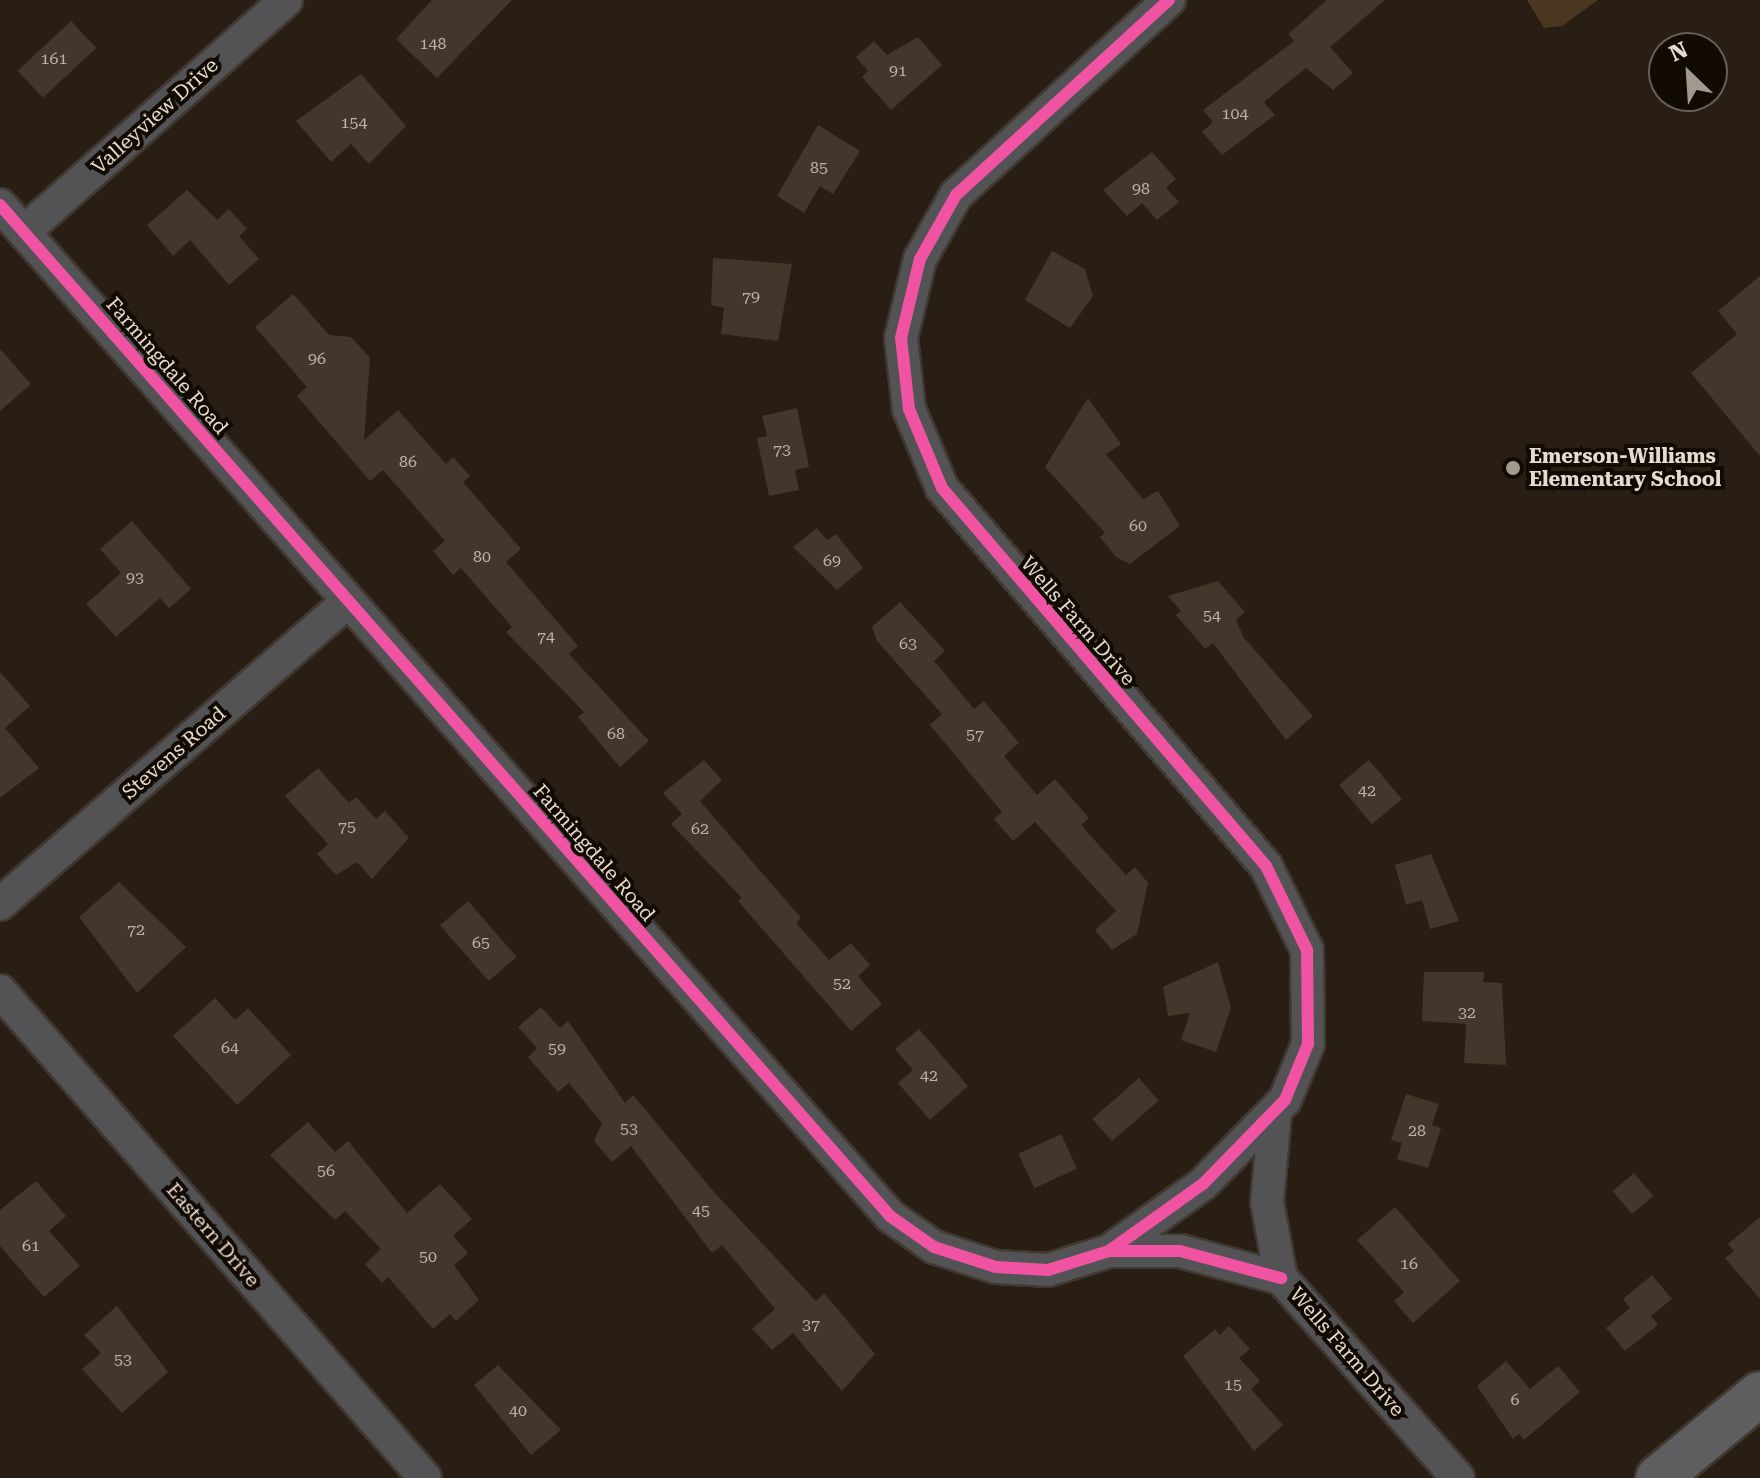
<!DOCTYPE html>
<html>
<head>
<meta charset="utf-8">
<style>
  body { margin:0 }
  #map { position:relative; width:1760px; height:1478px; overflow:hidden; background:#281e14; font-family:"Roboto Serif",serif }
  div>[style] { position:absolute }
  .green>* { inset:0; background:#4b361f }
  .building>* { inset:0; background:#41372a; transform-origin:0 0 }
  .roads { filter:drop-shadow(2px 0 #413830) drop-shadow(-2px 0 #413830) drop-shadow(0 2px #413830) drop-shadow(0 -2px #413830) }
  .minor>* { height:32px; margin:-16px; padding:0 16px; transform-origin:16px; border-radius:16px; background:#535355 }
  .secondary>* { height:44px; margin:-22px; padding:0 22px; transform-origin:22px; border-radius:22px; background:#5e5e60 }
  .cycleway>* { height:12px; margin:-6px; padding:0 6px; transform-origin:6px; border-radius:6px; background:#f153a3 }
  .dots>* { width:22px; height:22px; translate:-50% -50%; box-sizing:border-box; border:4px solid #120b04; border-radius:50% }
  span { translate:-50% -50%; white-space:nowrap; text-align:center; line-height:1.15; -webkit-text-stroke:8px #120b04; paint-order:stroke }
  .number-label { font-size:16px; color:#bdb2a6 }
  .number-label span { -webkit-text-stroke-width:0 }
  .street-label { font-size:20px; color:#e6dbcf }
  .poi-label { font-size:20px; color:#e6dbcf; font-weight:700 }
  .left { translate:0 -50%; text-align:left }
  .north { position:absolute; left:1648px; top:32px; width:80px; height:80px; box-sizing:border-box; background:#120b04; border:2px solid #675e55; border-radius:50%; rotate:335deg; font-size:22px; font-weight:700; line-height:32px; text-align:center; color:#e6dbcf }
  .north::after { content:''; display:block; margin:auto; width:28px; height:36px; background:#a4998e; clip-path:polygon(50% 0,100% 100%,50% 72%,0 100%) }
</style>
</head>
<body>
<div id="map">
  <div class="green">
    <i style="clip-path:polygon(1527px 0,1598px 0,1562px 26px,1544px 28px)"></i>
  </div>
  <div class="building">
    <i style="clip-path:polygon(432px 0,512px 0,437px 78px,396px 39px)"></i>
    <i style="clip-path:polygon(1327px 0,1385px 0,1330px 47px,1353px 73px,1333px 90px,1306px 68px,1264px 102px,1275px 115px,1222px 155px,1202px 132px,1213px 122px,1203px 110px,1294px 41px,1288px 34px)"></i>
    <i style="left:71px;top:21px;width:37px;height:73px;rotate:47deg"></i>
    <i style="clip-path:polygon(918px 37px,942px 65px,891px 110px,862px 77px,868px 71px,856px 57px,874px 41px,887px 55px)"></i>
    <i style="clip-path:polygon(361px 74px,406px 126px,369px 164px,351px 144px,331px 162px,296px 121px)"></i>
    <i style="clip-path:polygon(818px 125px,860px 151px,833px 194px,820px 186px,804px 213px,777px 196px)"></i>
    <i style="clip-path:polygon(1152px 152px,1176px 179px,1166px 188px,1179px 202px,1157px 220px,1142px 203px,1127px 216px,1103px 190px)"></i>
    <i style="clip-path:polygon(187px 190px,217px 220px,229px 209px,247px 229px,239px 236px,259px 259px,229px 285px,190px 240px,173px 256px,147px 225px)"></i>
    <i style="clip-path:polygon(1052px 251px,1085px 269px,1093px 296px,1070px 328px,1025px 300px)"></i>
    <i style="clip-path:polygon(713px 258px,792px 264px,778px 341px,721px 334px,724px 308px,711px 305px)"></i>
    <i style="clip-path:polygon(1760px 276px,1760px 456px,1691px 373px,1737px 334px,1718px 311px)"></i>
    <i style="clip-path:polygon(293px 294px,329px 335px,351px 337px,370px 358px,364px 440px,398px 410px,446px 464px,453px 457px,470px 476px,463px 482px,521px 549px,506px 562px,578px 646px,569px 654px,649px 741px,620px 767px,578px 717px,584px 712px,506px 632px,512px 627px,461px 568px,453px 575px,433px 551px,445px 541px,383px 470px,370px 481px,297px 396px,307px 387px,255px 327px)"></i>
    <i style="clip-path:polygon(0 349px,31px 384px,0 411px)"></i>
    <i style="clip-path:polygon(1088px 398px,1121px 444px,1106px 454px,1143px 499px,1158px 491px,1180px 526px,1130px 564px,1116px 557px,1100px 537px,1105px 533px,1045px 467px)"></i>
    <i style="clip-path:polygon(797px 408px,809px 467px,795px 470px,799px 490px,769px 496px,757px 438px,767px 436px,762px 416px)"></i>
    <i style="clip-path:polygon(132px 521px,191px 589px,169px 608px,160px 598px,116px 637px,86px 604px,121px 573px,100px 549px)"></i>
    <i style="clip-path:polygon(817px 528px,827px 540px,836px 534px,863px 568px,837px 590px,793px 547px)"></i>
    <i style="clip-path:polygon(1218px 581px,1245px 612px,1236px 620px,1244px 638px,1313px 716px,1286px 740px,1213px 643px,1205px 649px,1176px 615px,1181px 611px,1168px 596px)"></i>
    <i style="clip-path:polygon(900px 602px,945px 651px,934px 661px,974px 709px,984px 701px,1019px 743px,1004px 756px,1037px 795px,1055px 779px,1089px 818px,1081px 825px,1126px 875px,1135px 867px,1148px 883px,1137px 934px,1112px 950px,1095px 930px,1116px 911px,1035px 822px,1013px 841px,994px 819px,1002px 812px,930px 725px,942px 714px,877px 641px,872px 627px)"></i>
    <i style="clip-path:polygon(0 672px,30px 706px,5px 728px,39px 768px,0 798px)"></i>
    <i style="clip-path:polygon(704px 760px,722px 780px,700px 801px,801px 918px,796px 923px,829px 960px,851px 943px,870px 965px,858px 976px,882px 1004px,851px 1031px,738px 901px,742px 898px,671px 824px,682px 814px,663px 793px)"></i>
    <i style="left:1369px;top:760px;width:51px;height:39px;rotate:50deg"></i>
    <i style="clip-path:polygon(318px 768px,349px 803px,356px 797px,376px 819px,385px 811px,409px 838px,372px 879px,357px 862px,336px 875px,317px 854px,328px 844px,285px 796px)"></i>
    <i style="clip-path:polygon(1431px 854px,1459px 921px,1430px 929px,1422px 900px,1406px 905px,1395px 865px)"></i>
    <i style="clip-path:polygon(119px 882px,186px 947px,137px 993px,79px 917px)"></i>
    <i style="left:468px;top:901px;width:74px;height:37px;rotate:49deg"></i>
    <i style="clip-path:polygon(1218px 962px,1231px 1008px,1216px 1052px,1181px 1040px,1190px 1013px,1168px 1016px,1163px 987px)"></i>
    <i style="clip-path:polygon(1424px 972px,1484px 972px,1483px 982px,1502px 983px,1506px 1065px,1464px 1063px,1466px 1024px,1422px 1021px)"></i>
    <i style="clip-path:polygon(215px 998px,235px 1020px,248px 1008px,291px 1055px,237px 1105px,173px 1036px)"></i>
    <i style="clip-path:polygon(541px 1007px,560px 1028px,568px 1021px,625px 1103px,633px 1095px,714px 1192px,816px 1301px,824px 1293px,875px 1354px,842px 1391px,793px 1333px,772px 1350px,752px 1329px,775px 1309px,722px 1245px,712px 1253px,631px 1146px,612px 1162px,594px 1141px,602px 1123px,569px 1083px,558px 1092px,528px 1057px,537px 1048px,518px 1027px)"></i>
    <i style="clip-path:polygon(919px 1029px,968px 1086px,930px 1120px,898px 1083px,913px 1070px,895px 1049px)"></i>
    <i style="left:1139px;top:1078px;width:30px;height:62px;rotate:49deg"></i>
    <i style="clip-path:polygon(1406px 1094px,1439px 1104px,1432px 1125px,1441px 1128px,1428px 1168px,1397px 1159px,1402px 1143px,1391px 1140px)"></i>
    <i style="clip-path:polygon(308px 1122px,335px 1152px,348px 1141px,407px 1213px,440px 1184px,472px 1219px,453px 1236px,468px 1253px,454px 1265px,479px 1300px,456px 1321px,450px 1314px,433px 1329px,388px 1277px,382px 1283px,365px 1264px,381px 1249px,345px 1211px,335px 1220px,270px 1155px)"></i>
    <i style="left:1061px;top:1134px;width:38px;height:47px;rotate:65deg"></i>
    <i style="left:1634px;top:1173px;width:30px;height:28px;rotate:50deg"></i>
    <i style="clip-path:polygon(36px 1181px,66px 1216px,49px 1231px,80px 1266px,44px 1297px,0 1246px,0 1210px)"></i>
    <i style="clip-path:polygon(1395px 1207px,1460px 1281px,1413px 1323px,1394px 1301px,1404px 1292px,1357px 1240px)"></i>
    <i style="clip-path:polygon(1760px 1217px,1760px 1299px,1725px 1258px,1734px 1251px,1728px 1244px)"></i>
    <i style="clip-path:polygon(1652px 1275px,1672px 1299px,1651px 1316px,1658px 1325px,1625px 1351px,1606px 1328px,1630px 1308px,1623px 1299px)"></i>
    <i style="clip-path:polygon(117px 1306px,168px 1372px,122px 1413px,82px 1369px,101px 1353px,84px 1335px)"></i>
    <i style="clip-path:polygon(1229px 1326px,1250px 1349px,1239px 1358px,1260px 1381px,1251px 1389px,1283px 1425px,1254px 1451px,1183px 1356px,1215px 1329px,1220px 1335px)"></i>
    <i style="clip-path:polygon(1506px 1361px,1530px 1389px,1558px 1366px,1580px 1392px,1524px 1440px,1519px 1434px,1513px 1439px,1477px 1386px)"></i>
    <i style="clip-path:polygon(498px 1365px,561px 1430px,531px 1455px,474px 1385px)"></i>
  </div>
  <div class="roads">
    <div class="minor">
      <i style="left:0;top:205px;width:1347px;rotate:48.64deg"></i>
      <i style="left:890px;top:1216px;width:54px;rotate:35.2deg"></i>
      <i style="left:934px;top:1247px;width:65px;rotate:17.9deg"></i>
      <i style="left:996px;top:1267px;width:52px;rotate:3.3deg"></i>
      <i style="left:1048px;top:1270px;width:64px;rotate:-17.3deg"></i>
      <i style="left:1109px;top:1251px;width:71px"></i>
      <i style="left:1180px;top:1251px;width:105px;rotate:15deg"></i>
      <i style="left:24px;top:232px;width:350px;rotate:-41.5deg"></i>
      <i style="left:0;top:904px;width:461px;rotate:-41deg"></i>
      <i style="left:0;top:991px;width:646px;rotate:48.89deg"></i>
      <i style="left:1275px;top:1113px;width:89px;rotate:95.1deg"></i>
      <i style="left:1267px;top:1202px;width:77px;rotate:79.6deg"></i>
      <i style="left:1281px;top:1278px;width:267px;rotate:48.5deg"></i>
      <i style="left:1109px;top:1251px;width:115px;rotate:-35.5deg"></i>
      <i style="left:1203px;top:1184px;width:117px;rotate:-45.7deg"></i>
      <i style="left:1285px;top:1100px;width:61px;rotate:-67.7deg"></i>
      <i style="left:1308px;top:1044px;width:94px;rotate:-90.6deg"></i>
      <i style="left:1307px;top:950px;width:93px;rotate:-116deg"></i>
      <i style="left:1266px;top:866px;width:498px;rotate:-130.6deg"></i>
      <i style="left:942px;top:488px;width:86px;rotate:-112.7deg"></i>
      <i style="left:909px;top:409px;width:71px;rotate:-96.4deg"></i>
      <i style="left:901px;top:338px;width:81px;rotate:-76.5deg"></i>
      <i style="left:920px;top:259px;width:73px;rotate:-60.6deg"></i>
      <i style="left:956px;top:195px;width:289px;rotate:-42.5deg"></i>
    </div>
    <div class="secondary">
      <i style="left:1658px;top:1478px;width:132px;rotate:-39.5deg"></i>
    </div>
  </div>
  <div class="cycleway">
    <i style="left:0;top:205px;width:1347px;rotate:48.64deg"></i>
    <i style="left:890px;top:1216px;width:54px;rotate:35.2deg"></i>
    <i style="left:934px;top:1247px;width:65px;rotate:17.9deg"></i>
    <i style="left:996px;top:1267px;width:52px;rotate:3.3deg"></i>
    <i style="left:1048px;top:1270px;width:64px;rotate:-17.3deg"></i>
    <i style="left:1109px;top:1251px;width:71px"></i>
    <i style="left:1180px;top:1251px;width:105px;rotate:15deg"></i>
    <i style="left:1109px;top:1251px;width:115px;rotate:-35.5deg"></i>
    <i style="left:1203px;top:1184px;width:117px;rotate:-45.7deg"></i>
    <i style="left:1285px;top:1100px;width:61px;rotate:-67.7deg"></i>
    <i style="left:1308px;top:1044px;width:94px;rotate:-90.6deg"></i>
    <i style="left:1307px;top:950px;width:93px;rotate:-116deg"></i>
    <i style="left:1266px;top:866px;width:498px;rotate:-130.6deg"></i>
    <i style="left:942px;top:488px;width:86px;rotate:-112.7deg"></i>
    <i style="left:909px;top:409px;width:71px;rotate:-96.4deg"></i>
    <i style="left:901px;top:338px;width:81px;rotate:-76.5deg"></i>
    <i style="left:920px;top:259px;width:73px;rotate:-60.6deg"></i>
    <i style="left:956px;top:195px;width:289px;rotate:-42.5deg"></i>
  </div>
  <div class="dots">
    <i style="left:1513px;top:468px;background:#a4998e"></i>
  </div>
  <div class="number-label">
    <span style="left:433px;top:44px">148</span>
    <span style="left:54px;top:59px">161</span>
    <span style="left:898px;top:71px">91</span>
    <span style="left:1235px;top:114px">104</span>
    <span style="left:354px;top:123px">154</span>
    <span style="left:819px;top:168px">85</span>
    <span style="left:1141px;top:189px">98</span>
    <span style="left:751px;top:297px">79</span>
    <span style="left:317px;top:359px">96</span>
    <span style="left:782px;top:450px">73</span>
    <span style="left:408px;top:462px">86</span>
    <span style="left:1138px;top:526px">60</span>
    <span style="left:482px;top:557px">80</span>
    <span style="left:832px;top:561px">69</span>
    <span style="left:135px;top:578px">93</span>
    <span style="left:1212px;top:616px">54</span>
    <span style="left:546px;top:637px">74</span>
    <span style="left:908px;top:644px">63</span>
    <span style="left:616px;top:734px">68</span>
    <span style="left:975px;top:735px">57</span>
    <span style="left:1367px;top:791px">42</span>
    <span style="left:347px;top:827px">75</span>
    <span style="left:700px;top:829px">62</span>
    <span style="left:136px;top:930px">72</span>
    <span style="left:481px;top:943px">65</span>
    <span style="left:842px;top:984px">52</span>
    <span style="left:1467px;top:1013px">32</span>
    <span style="left:230px;top:1048px">64</span>
    <span style="left:557px;top:1049px">59</span>
    <span style="left:929px;top:1076px">42</span>
    <span style="left:629px;top:1129px">53</span>
    <span style="left:1417px;top:1131px">28</span>
    <span style="left:326px;top:1171px">56</span>
    <span style="left:701px;top:1211px">45</span>
    <span style="left:31px;top:1246px">61</span>
    <span style="left:428px;top:1257px">50</span>
    <span style="left:1409px;top:1264px">16</span>
    <span style="left:811px;top:1325px">37</span>
    <span style="left:123px;top:1360px">53</span>
    <span style="left:1233px;top:1385px">15</span>
    <span style="left:1515px;top:1400px">6</span>
    <span style="left:518px;top:1411px">40</span>
  </div>
  <div class="street-label">
    <span style="left:155px;top:116px;rotate:-42deg">Valleyview Drive</span>
    <span style="left:167px;top:366px;rotate:49deg">Farmingdale Road</span>
    <span style="left:1078px;top:621px;rotate:49deg">Wells Farm Drive</span>
    <span style="left:174px;top:753px;rotate:-41deg">Stevens Road</span>
    <span style="left:594px;top:853px;rotate:49deg">Farmingdale Road</span>
    <span style="left:213px;top:1235px;rotate:49deg">Eastern Drive</span>
    <span style="left:1347px;top:1352px;rotate:49deg">Wells Farm Drive</span>
  </div>
  <div class="poi-label">
    <span class="left" style="left:1529px;top:468px">Emerson-Williams<br>Elementary School</span>
  </div>
  <div class="north">N</div>
</div>
</body>
</html>
